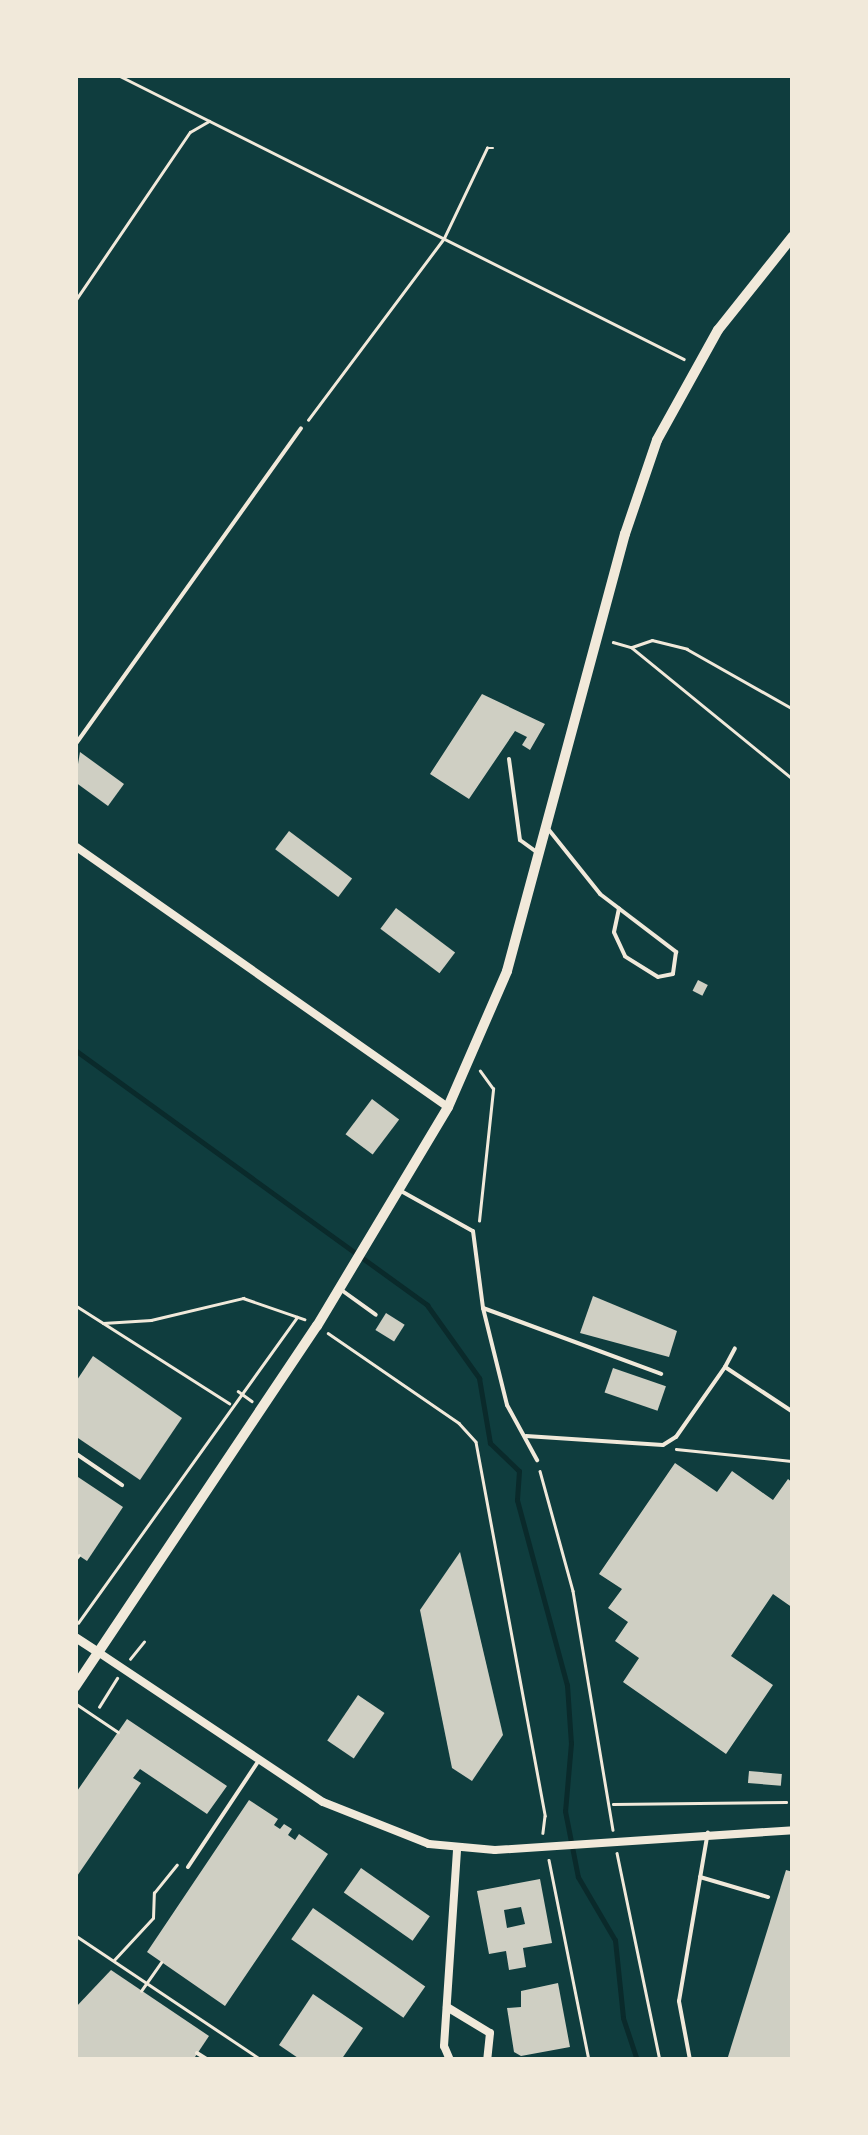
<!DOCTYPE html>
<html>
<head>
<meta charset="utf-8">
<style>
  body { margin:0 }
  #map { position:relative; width:868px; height:2135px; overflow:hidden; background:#0f3d3e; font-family:"Fira Sans",sans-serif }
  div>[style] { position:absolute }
  .stream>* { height:5px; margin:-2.5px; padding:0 2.5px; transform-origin:2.5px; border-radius:2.5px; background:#0a2a2b }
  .building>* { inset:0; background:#cfcfc3; transform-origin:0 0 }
  .path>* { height:2.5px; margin:-1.25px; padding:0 1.25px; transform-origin:1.25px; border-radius:1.25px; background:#f1e9da }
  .service>* { height:4px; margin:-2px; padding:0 2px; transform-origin:2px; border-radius:2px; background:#f1e9da }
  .minor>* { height:8px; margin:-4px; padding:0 4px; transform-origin:4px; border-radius:4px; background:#f1e9da }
  .tertiary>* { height:9px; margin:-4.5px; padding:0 4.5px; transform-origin:4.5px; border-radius:4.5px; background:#f1e9da }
  .secondary>* { height:10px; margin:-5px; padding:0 5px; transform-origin:5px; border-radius:5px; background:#f1e9da }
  span { translate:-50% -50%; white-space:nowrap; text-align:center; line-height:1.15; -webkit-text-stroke:9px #f1e9da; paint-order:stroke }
  .frame { position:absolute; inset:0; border:78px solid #f1e9da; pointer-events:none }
</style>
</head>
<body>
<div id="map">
  <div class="stream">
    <i style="left:75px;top:1050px;width:435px;rotate:35.9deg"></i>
    <i style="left:427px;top:1305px;width:90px;rotate:54.5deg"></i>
    <i style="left:479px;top:1378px;width:66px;rotate:80.4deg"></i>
    <i style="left:490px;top:1443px;width:40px;rotate:44deg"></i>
    <i style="left:519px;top:1471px;width:29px;rotate:94deg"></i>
    <i style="left:517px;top:1500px;width:192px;rotate:74.9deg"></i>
    <i style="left:567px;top:1685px;width:58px;rotate:86.1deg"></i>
    <i style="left:571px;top:1743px;width:68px;rotate:95deg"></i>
    <i style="left:565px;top:1811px;width:67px;rotate:78.9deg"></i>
    <i style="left:578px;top:1877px;width:73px;rotate:59.6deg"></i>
    <i style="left:615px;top:1940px;width:78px;rotate:84.1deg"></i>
    <i style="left:623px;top:2018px;width:44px;rotate:71.6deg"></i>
  </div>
  <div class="building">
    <i style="clip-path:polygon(482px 694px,545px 724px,530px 750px,522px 745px,527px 737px,515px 731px,469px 799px,430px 774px)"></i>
    <i style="clip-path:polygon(80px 752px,124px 784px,108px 806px,75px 782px)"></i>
    <i style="left:289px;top:831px;width:79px;height:23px;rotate:37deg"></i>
    <i style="left:396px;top:908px;width:74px;height:26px;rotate:37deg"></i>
    <i style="left:698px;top:980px;width:11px;height:12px;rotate:27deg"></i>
    <i style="left:372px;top:1099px;width:34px;height:44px;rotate:37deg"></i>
    <i style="clip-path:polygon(593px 1296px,677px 1331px,669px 1357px,580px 1333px)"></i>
    <i style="left:386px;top:1313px;width:22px;height:20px;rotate:32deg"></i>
    <i style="clip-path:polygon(93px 1356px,182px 1418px,140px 1480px,75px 1436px,75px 1383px)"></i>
    <i style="left:613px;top:1368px;width:56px;height:26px;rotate:19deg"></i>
    <i style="clip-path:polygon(675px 1463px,717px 1492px,732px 1471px,773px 1500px,788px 1479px,793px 1483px,793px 1608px,773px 1594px,731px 1656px,773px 1685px,726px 1754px,623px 1682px,639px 1658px,615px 1641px,628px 1622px,608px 1608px,622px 1589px,599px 1574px)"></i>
    <i style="clip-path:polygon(75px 1475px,123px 1507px,87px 1561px,75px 1553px)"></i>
    <i style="clip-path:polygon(460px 1552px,503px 1735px,472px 1781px,452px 1768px,420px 1610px)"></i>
    <i style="left:358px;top:1695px;width:32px;height:55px;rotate:34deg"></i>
    <i style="clip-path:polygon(127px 1719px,227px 1786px,207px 1814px,140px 1769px,133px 1778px,141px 1783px,75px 1879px,75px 1794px)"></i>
    <i style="left:749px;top:1771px;width:33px;height:12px;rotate:5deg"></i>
    <i style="clip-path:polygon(249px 1800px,278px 1819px,274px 1825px,280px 1829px,284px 1824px,292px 1829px,288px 1835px,295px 1840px,299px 1834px,328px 1854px,225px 2006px,147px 1952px)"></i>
    <i style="left:361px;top:1868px;width:84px;height:30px;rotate:35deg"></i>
    <i style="clip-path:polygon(786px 1870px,793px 1872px,793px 2060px,727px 2060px)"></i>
    <i style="clip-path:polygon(evenodd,540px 1879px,552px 1943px,523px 1948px,526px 1967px,509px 1970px,506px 1951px,489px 1954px,477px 1891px,540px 1879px,521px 1907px,525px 1924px,507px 1928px,504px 1910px,521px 1907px)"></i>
    <i style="left:313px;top:1908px;width:137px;height:38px;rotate:35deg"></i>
    <i style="clip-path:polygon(111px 1970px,209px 2036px,193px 2060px,75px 2060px,75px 2008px)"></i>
    <i style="clip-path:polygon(558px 1983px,570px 2047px,521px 2056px,514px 2052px,507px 2008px,521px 2007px,521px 1991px)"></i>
    <i style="clip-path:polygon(313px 1994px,363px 2028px,341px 2060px,301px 2060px,279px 2045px)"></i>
  </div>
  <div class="path">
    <i style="left:118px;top:75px;width:633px;rotate:26.65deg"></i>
    <i style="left:75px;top:301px;width:204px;rotate:-55.8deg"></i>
    <i style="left:190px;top:132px;width:22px;rotate:-30deg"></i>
    <i style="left:308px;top:420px;width:227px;rotate:-53.2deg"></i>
    <i style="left:444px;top:238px;width:100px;rotate:-64.5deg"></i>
    <i style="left:487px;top:148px;width:6px"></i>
    <i style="left:613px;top:642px;width:19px;rotate:16deg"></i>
    <i style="left:631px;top:647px;width:209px;rotate:39.2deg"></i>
    <i style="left:632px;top:647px;width:21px;rotate:-19deg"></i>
    <i style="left:652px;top:640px;width:36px;rotate:14deg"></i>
    <i style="left:687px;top:649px;width:122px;rotate:29.5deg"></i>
    <i style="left:479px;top:1221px;width:133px;rotate:-83.9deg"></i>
    <i style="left:493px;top:1089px;width:22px;rotate:-126deg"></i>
    <i style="left:75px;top:1305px;width:183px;rotate:32.5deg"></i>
    <i style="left:103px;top:1323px;width:48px;rotate:-3.6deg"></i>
    <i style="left:151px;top:1320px;width:95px;rotate:-13.4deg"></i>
    <i style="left:243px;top:1298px;width:65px;rotate:19deg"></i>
    <i style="left:328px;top:1333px;width:159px;rotate:34.5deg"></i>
    <i style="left:459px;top:1423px;width:25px;rotate:48deg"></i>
    <i style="left:476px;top:1442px;width:380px;rotate:79.5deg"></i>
    <i style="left:545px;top:1816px;width:17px;rotate:97deg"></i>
    <i style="left:238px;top:1391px;width:17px;rotate:36deg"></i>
    <i style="left:676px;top:1449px;width:118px;rotate:5.9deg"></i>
    <i style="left:540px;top:1471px;width:124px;rotate:74.6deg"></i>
    <i style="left:573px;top:1591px;width:242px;rotate:80.5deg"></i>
    <i style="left:75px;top:1560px;width:6px;rotate:-51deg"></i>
    <i style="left:78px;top:1623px;width:376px;rotate:-54.4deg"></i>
    <i style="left:130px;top:1659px;width:22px;rotate:-51deg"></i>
    <i style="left:75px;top:1703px;width:52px;rotate:34deg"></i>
    <i style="left:99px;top:1707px;width:34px;rotate:-58deg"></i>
    <i style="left:613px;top:1804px;width:173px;rotate:-0.7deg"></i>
    <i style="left:617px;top:1853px;width:211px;rotate:78.3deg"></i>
    <i style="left:549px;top:1860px;width:204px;rotate:78.7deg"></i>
    <i style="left:75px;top:1935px;width:225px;rotate:33.8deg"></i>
    <i style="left:114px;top:1960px;width:57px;rotate:-47.1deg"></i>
    <i style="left:153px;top:1918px;width:25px;rotate:-88deg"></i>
    <i style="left:154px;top:1893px;width:36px;rotate:-51deg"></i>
    <i style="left:141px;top:1991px;width:35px;rotate:-55deg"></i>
  </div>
  <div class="service">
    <i style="left:75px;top:745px;width:389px;rotate:-54.5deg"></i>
    <i style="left:509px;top:759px;width:82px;rotate:82.3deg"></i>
    <i style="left:520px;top:840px;width:22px;rotate:36deg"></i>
    <i style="left:549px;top:830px;width:82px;rotate:51.4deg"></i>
    <i style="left:600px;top:894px;width:96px;rotate:37.3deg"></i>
    <i style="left:676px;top:952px;width:22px;rotate:98deg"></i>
    <i style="left:673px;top:974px;width:15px;rotate:169deg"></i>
    <i style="left:658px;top:977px;width:39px;rotate:-148deg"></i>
    <i style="left:625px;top:956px;width:26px;rotate:-115deg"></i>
    <i style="left:614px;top:932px;width:24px;rotate:-78deg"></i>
    <i style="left:401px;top:1191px;width:82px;rotate:29.1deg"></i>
    <i style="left:473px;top:1231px;width:78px;rotate:82.6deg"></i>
    <i style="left:483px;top:1308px;width:100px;rotate:76.1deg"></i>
    <i style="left:507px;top:1405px;width:63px;rotate:61.4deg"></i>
    <i style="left:340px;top:1289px;width:44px;rotate:35.8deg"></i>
    <i style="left:483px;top:1308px;width:190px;rotate:20.3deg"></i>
    <i style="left:725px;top:1367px;width:21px;rotate:-62deg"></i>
    <i style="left:526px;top:1436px;width:137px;rotate:3.8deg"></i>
    <i style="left:663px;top:1445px;width:15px;rotate:-32deg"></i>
    <i style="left:676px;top:1437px;width:85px;rotate:-55deg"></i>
    <i style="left:725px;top:1367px;width:82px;rotate:33.5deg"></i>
    <i style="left:75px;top:1453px;width:57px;rotate:34.2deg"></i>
    <i style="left:188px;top:1867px;width:128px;rotate:-56.4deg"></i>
    <i style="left:700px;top:1877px;width:71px;rotate:16.4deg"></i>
    <i style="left:197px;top:2053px;width:13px;rotate:32deg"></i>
    <i style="left:690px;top:2060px;width:60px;rotate:-100.6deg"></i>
    <i style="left:679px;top:2001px;width:171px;rotate:-80.3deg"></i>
  </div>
  <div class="minor">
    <i style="left:75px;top:846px;width:455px;rotate:35deg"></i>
    <i style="left:98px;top:1652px;width:270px;rotate:33.7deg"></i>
    <i style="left:323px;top:1802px;width:114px;rotate:21.6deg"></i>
    <i style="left:429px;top:1844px;width:66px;rotate:5.2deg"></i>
    <i style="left:495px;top:1850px;width:299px;rotate:-3.8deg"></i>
    <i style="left:447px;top:2007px;width:50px;rotate:31.2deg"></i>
    <i style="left:490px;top:2033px;width:27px;rotate:96deg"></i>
    <i style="left:450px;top:2060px;width:15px;rotate:-113deg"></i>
    <i style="left:444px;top:2046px;width:198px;rotate:-86.2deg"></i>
  </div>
  <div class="tertiary">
    <i style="left:75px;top:1637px;width:27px;rotate:33deg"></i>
  </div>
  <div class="secondary">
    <i style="left:75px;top:1687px;width:435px;rotate:-56.2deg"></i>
    <i style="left:317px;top:1326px;width:255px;rotate:-59.1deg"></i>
    <i style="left:448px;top:1107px;width:148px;rotate:-66.5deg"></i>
    <i style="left:507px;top:971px;width:453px;rotate:-74.9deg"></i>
    <i style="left:625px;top:534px;width:99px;rotate:-71.2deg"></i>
    <i style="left:657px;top:440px;width:126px;rotate:-61deg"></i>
    <i style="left:718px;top:330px;width:120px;rotate:-51.4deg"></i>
  </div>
  <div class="frame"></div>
</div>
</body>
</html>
